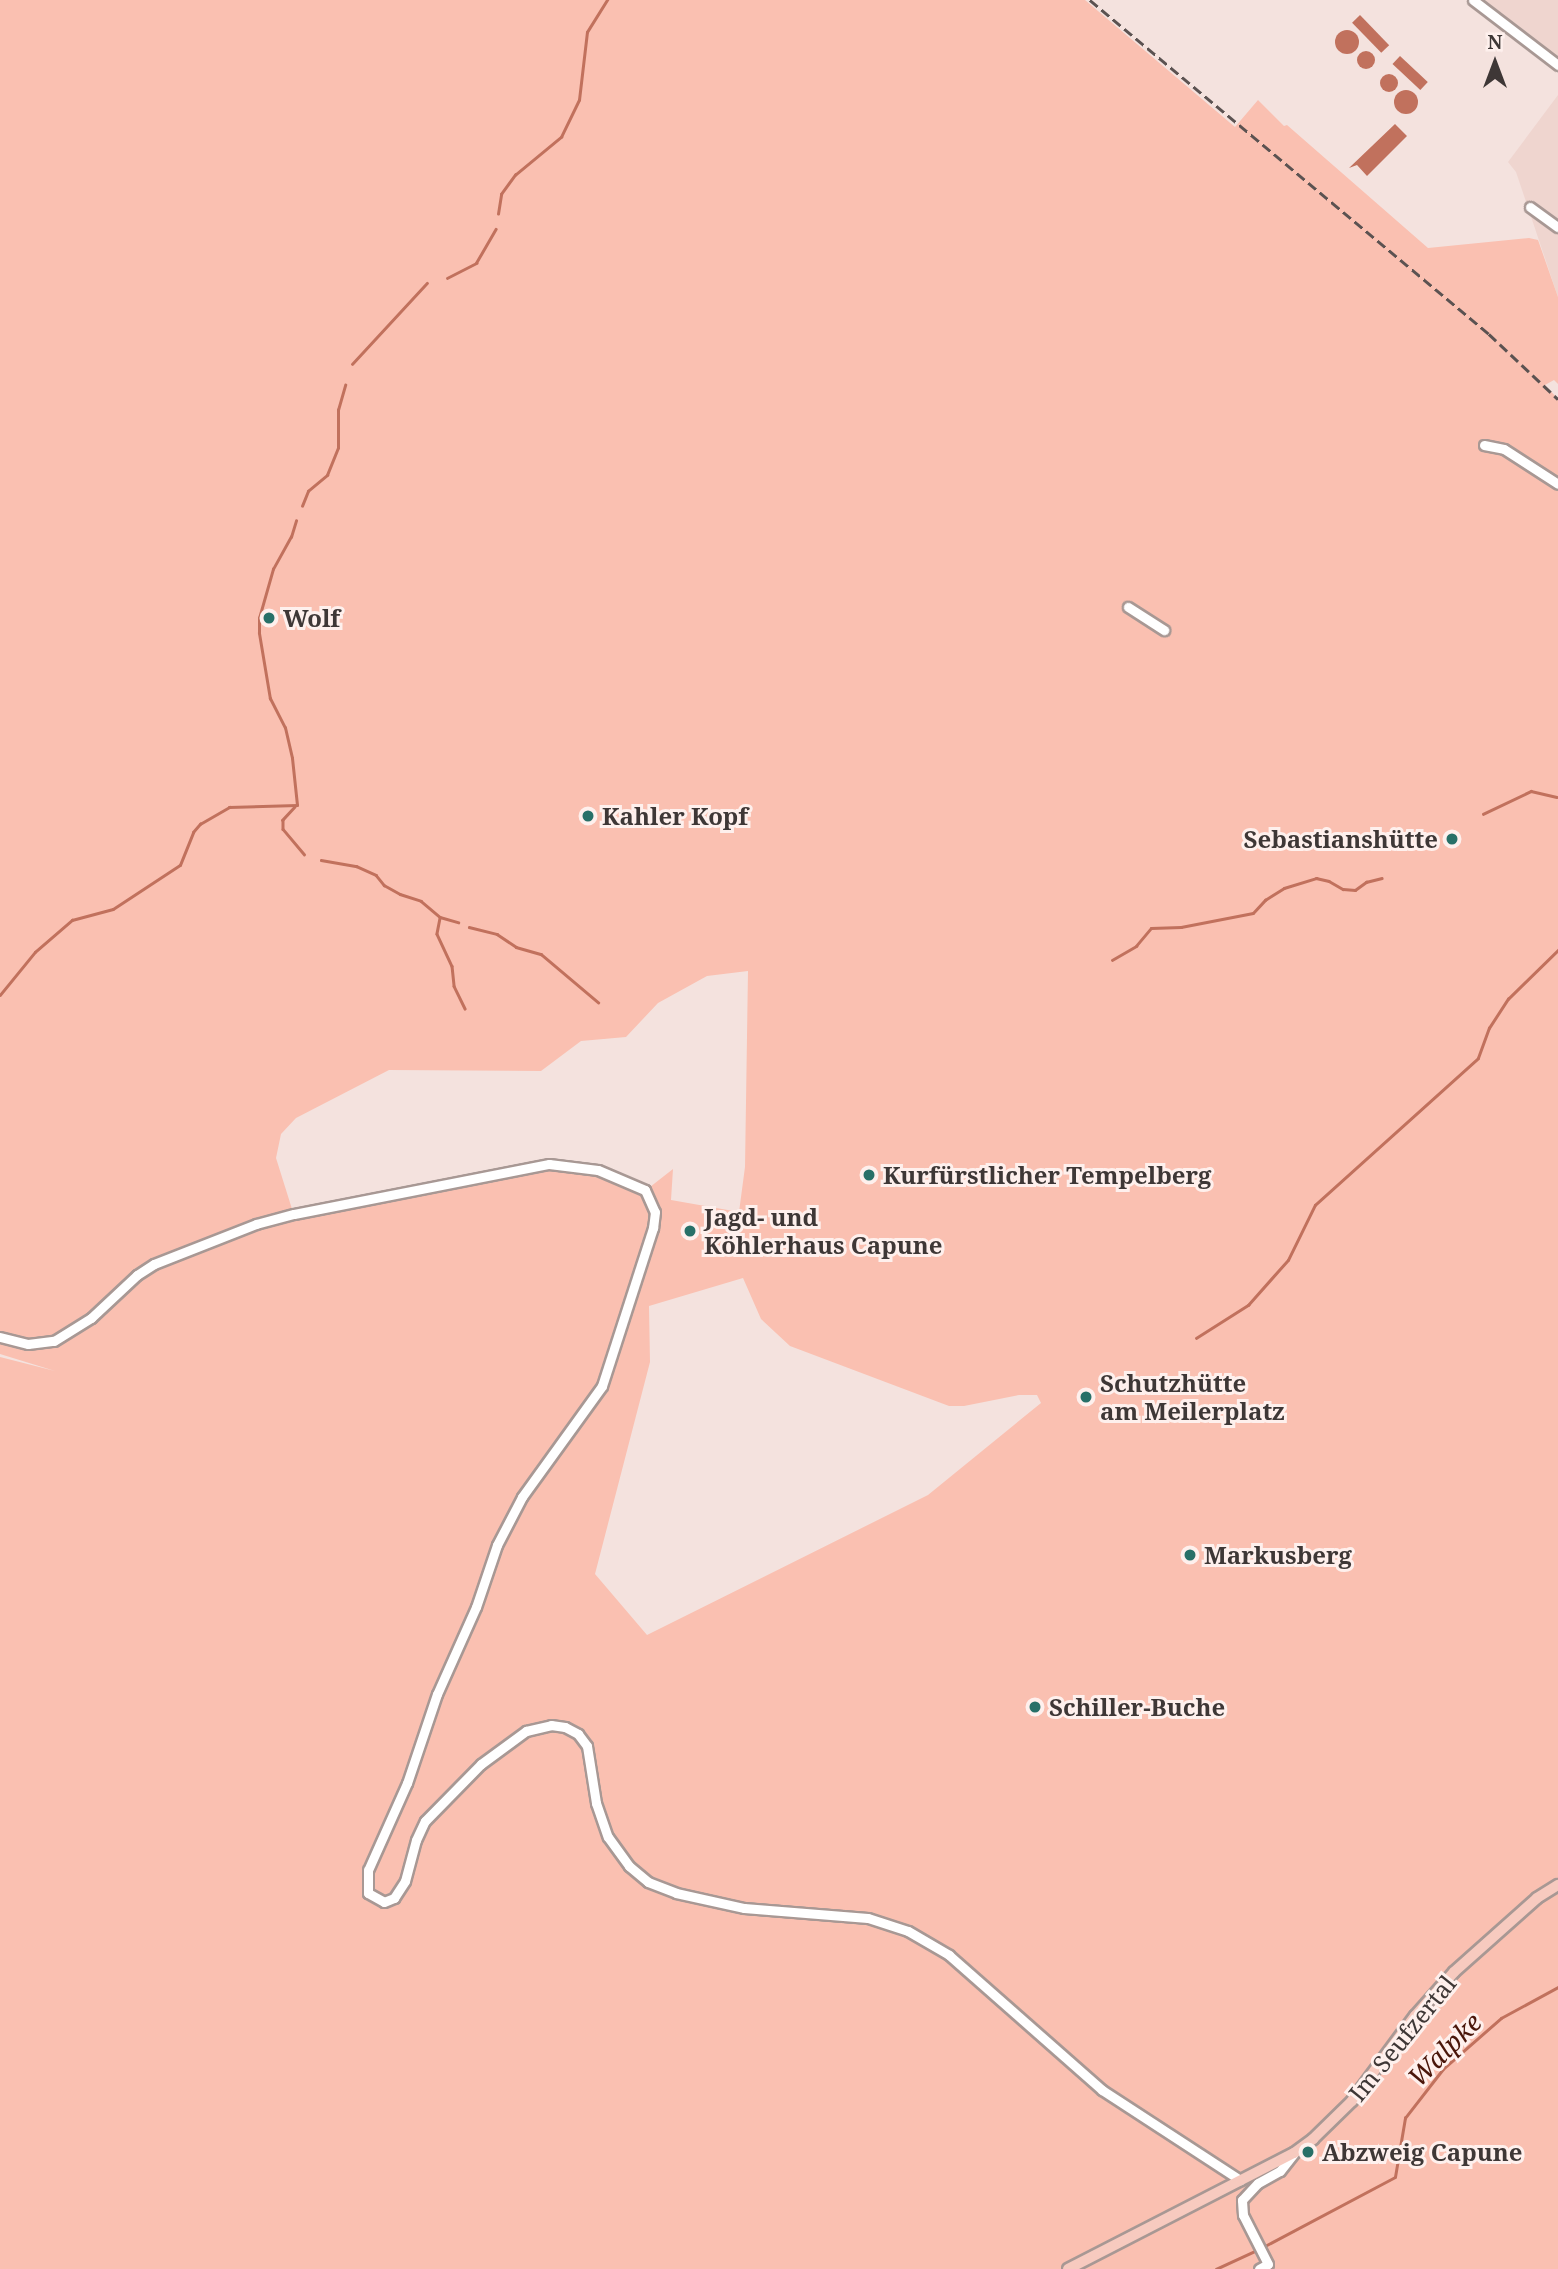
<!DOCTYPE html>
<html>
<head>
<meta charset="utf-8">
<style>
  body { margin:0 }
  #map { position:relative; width:1558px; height:2269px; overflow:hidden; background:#f4e2de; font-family:"Noto Serif",serif }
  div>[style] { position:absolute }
  .built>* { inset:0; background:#efd5cf }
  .green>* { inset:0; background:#fac0b1 }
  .water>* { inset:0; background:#c1715d; transform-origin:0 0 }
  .round { border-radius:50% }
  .stream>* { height:2.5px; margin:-1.25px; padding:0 1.25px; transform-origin:1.25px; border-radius:1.25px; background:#c1715d }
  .roads { filter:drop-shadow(2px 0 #a89894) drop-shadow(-2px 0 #a89894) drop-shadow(0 2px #a89894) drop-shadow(0 -2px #a89894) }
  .minor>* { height:9px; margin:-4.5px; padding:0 4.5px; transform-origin:4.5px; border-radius:4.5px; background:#fff }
  .major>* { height:10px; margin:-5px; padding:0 5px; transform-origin:5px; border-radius:5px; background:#f7cabf }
  .rail>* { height:2.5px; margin-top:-1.25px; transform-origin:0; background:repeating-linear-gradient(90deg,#5b5251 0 10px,transparent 0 15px) }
  .dots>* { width:19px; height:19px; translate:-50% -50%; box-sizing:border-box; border:4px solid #fef0ed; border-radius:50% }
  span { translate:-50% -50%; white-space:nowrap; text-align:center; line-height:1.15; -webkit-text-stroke:6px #fef0ed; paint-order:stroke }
  .poi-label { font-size:24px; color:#3e3736; font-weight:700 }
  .left { translate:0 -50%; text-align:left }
  .right { translate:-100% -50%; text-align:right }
  .street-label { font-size:24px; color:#3e3736 }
  .water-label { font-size:26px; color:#4a160a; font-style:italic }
  .north { position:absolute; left:1460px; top:28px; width:70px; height:70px; -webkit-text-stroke:5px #fef0ed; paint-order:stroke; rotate:0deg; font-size:19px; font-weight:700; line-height:28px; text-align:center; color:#3e3736 }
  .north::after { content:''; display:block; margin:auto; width:24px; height:32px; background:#3e3736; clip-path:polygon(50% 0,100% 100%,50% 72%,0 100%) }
</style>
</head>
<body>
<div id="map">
  <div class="built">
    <i style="clip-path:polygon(1480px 0,1558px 0,1558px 58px)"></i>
    <i style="clip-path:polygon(1558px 95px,1558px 297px,1516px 172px,1508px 162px)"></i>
  </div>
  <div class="green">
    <i style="clip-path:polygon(evenodd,0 0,1085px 0,1235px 127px,1258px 100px,1284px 126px,1287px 125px,1428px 248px,1529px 238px,1538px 240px,1558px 297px,1558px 384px,1554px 380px,1545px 385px,1558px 399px,1558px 480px,1503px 444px,1485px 441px,1558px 488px,1558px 2269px,0 2269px,0 1357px,55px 1371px,0 1354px,0 0,748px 971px,745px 1167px,739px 1212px,671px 1200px,673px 1169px,650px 1187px,611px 1171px,563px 1160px,539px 1160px,406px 1191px,292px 1209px,276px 1158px,281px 1134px,296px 1118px,389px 1070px,541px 1071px,581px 1041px,626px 1037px,658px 1003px,707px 976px,748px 971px,0 0,743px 1278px,761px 1319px,790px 1346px,949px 1406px,964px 1406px,1019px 1395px,1037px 1395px,1041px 1403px,928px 1495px,647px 1635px,595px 1574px,650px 1362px,649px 1306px,743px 1278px)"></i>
  </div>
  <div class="water">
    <i style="left:1360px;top:15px;width:42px;height:11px;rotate:46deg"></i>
    <i class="round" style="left:1335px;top:30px;width:24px;height:24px"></i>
    <i class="round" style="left:1357px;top:51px;width:18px;height:18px"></i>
    <i style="left:1400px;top:56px;width:38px;height:11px;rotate:43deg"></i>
    <i class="round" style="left:1380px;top:74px;width:18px;height:18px"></i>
    <i class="round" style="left:1394px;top:90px;width:24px;height:24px"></i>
    <i style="clip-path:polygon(1395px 124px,1407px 136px,1367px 176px,1357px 165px,1349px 168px)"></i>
  </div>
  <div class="stream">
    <i style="left:498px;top:214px;width:20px;rotate:-81deg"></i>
    <i style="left:501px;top:194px;width:24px;rotate:-54deg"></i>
    <i style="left:515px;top:175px;width:60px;rotate:-39.6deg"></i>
    <i style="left:561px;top:137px;width:41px;rotate:-64.1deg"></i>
    <i style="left:579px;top:100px;width:68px;rotate:-83.3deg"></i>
    <i style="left:587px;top:32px;width:38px;rotate:-58deg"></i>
    <i style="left:447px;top:278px;width:33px;rotate:-27deg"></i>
    <i style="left:476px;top:263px;width:39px;rotate:-60deg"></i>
    <i style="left:352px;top:364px;width:110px;rotate:-47.2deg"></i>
    <i style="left:302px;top:506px;width:16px;rotate:-68deg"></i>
    <i style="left:308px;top:491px;width:25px;rotate:-40deg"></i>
    <i style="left:327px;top:475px;width:29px;rotate:-68deg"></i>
    <i style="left:338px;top:448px;width:38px;rotate:-90deg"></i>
    <i style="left:338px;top:410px;width:26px;rotate:-74deg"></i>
    <i style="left:295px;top:807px;width:18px;rotate:133deg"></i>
    <i style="left:283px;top:820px;width:9px;rotate:90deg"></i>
    <i style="left:283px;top:829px;width:33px;rotate:50deg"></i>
    <i style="left:1483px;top:814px;width:53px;rotate:-25.6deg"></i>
    <i style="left:1531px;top:791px;width:26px;rotate:13deg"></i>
    <i style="left:321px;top:860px;width:36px;rotate:10deg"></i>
    <i style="left:356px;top:866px;width:22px;rotate:24deg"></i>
    <i style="left:376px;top:875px;width:13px;rotate:51deg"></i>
    <i style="left:384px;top:885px;width:18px;rotate:29deg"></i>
    <i style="left:400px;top:894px;width:22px;rotate:18deg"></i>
    <i style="left:421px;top:901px;width:25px;rotate:40deg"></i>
    <i style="left:440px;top:917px;width:19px;rotate:16deg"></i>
    <i style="left:440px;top:918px;width:16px;rotate:101deg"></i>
    <i style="left:437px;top:934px;width:35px;rotate:65deg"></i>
    <i style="left:452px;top:966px;width:20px;rotate:84deg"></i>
    <i style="left:454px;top:986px;width:25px;rotate:64deg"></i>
    <i style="left:469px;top:927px;width:29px;rotate:14deg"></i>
    <i style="left:497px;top:934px;width:23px;rotate:34deg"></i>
    <i style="left:516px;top:947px;width:26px;rotate:16deg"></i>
    <i style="left:541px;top:954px;width:75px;rotate:40.1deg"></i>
    <i style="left:1112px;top:960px;width:28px;rotate:-30deg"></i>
    <i style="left:1136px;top:946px;width:23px;rotate:-50deg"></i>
    <i style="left:1151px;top:928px;width:30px;rotate:-2deg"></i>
    <i style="left:1181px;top:927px;width:73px;rotate:-11deg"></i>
    <i style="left:1253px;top:913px;width:18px;rotate:-47deg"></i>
    <i style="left:1265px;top:900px;width:22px;rotate:-32deg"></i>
    <i style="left:1284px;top:888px;width:34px;rotate:-17deg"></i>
    <i style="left:1316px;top:878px;width:13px;rotate:13deg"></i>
    <i style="left:1329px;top:881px;width:16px;rotate:30deg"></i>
    <i style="left:1343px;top:889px;width:12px;rotate:5deg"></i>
    <i style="left:1355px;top:890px;width:14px;rotate:-36deg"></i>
    <i style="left:1366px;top:882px;width:16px;rotate:-14deg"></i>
    <i style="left:0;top:995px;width:55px;rotate:-50.9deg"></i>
    <i style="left:35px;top:952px;width:49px;rotate:-40.9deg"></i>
    <i style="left:72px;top:920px;width:42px;rotate:-15deg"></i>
    <i style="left:113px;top:909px;width:80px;rotate:-33.3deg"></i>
    <i style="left:180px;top:865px;width:35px;rotate:-68deg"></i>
    <i style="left:193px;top:832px;width:11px;rotate:-49deg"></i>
    <i style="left:200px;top:824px;width:34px;rotate:-30deg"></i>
    <i style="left:229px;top:807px;width:68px;rotate:-1.7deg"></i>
    <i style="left:297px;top:805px;width:47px;rotate:-96.1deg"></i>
    <i style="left:292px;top:758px;width:31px;rotate:-103deg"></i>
    <i style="left:285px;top:728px;width:33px;rotate:-117deg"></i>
    <i style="left:270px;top:699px;width:67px;rotate:-99.5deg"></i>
    <i style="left:259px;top:633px;width:15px;rotate:-90deg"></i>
    <i style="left:259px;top:618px;width:51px;rotate:-74.1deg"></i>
    <i style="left:273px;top:569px;width:37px;rotate:-61deg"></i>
    <i style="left:291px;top:537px;width:17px;rotate:-73deg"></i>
    <i style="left:1196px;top:1338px;width:62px;rotate:-32.4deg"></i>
    <i style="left:1248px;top:1305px;width:60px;rotate:-48.4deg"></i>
    <i style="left:1288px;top:1260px;width:61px;rotate:-63.9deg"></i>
    <i style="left:1315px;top:1205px;width:219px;rotate:-42deg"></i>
    <i style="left:1478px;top:1058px;width:32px;rotate:-70deg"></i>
    <i style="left:1489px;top:1028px;width:35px;rotate:-57deg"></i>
    <i style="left:1508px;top:999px;width:70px;rotate:-44.4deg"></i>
    <i style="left:1263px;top:2247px;width:149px;rotate:-27.9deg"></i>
    <i style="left:1395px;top:2177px;width:60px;rotate:-80.4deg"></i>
    <i style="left:1405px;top:2118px;width:62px;rotate:-52.2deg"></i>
    <i style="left:1443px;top:2069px;width:77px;rotate:-41.3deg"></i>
    <i style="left:1501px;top:2018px;width:65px;rotate:-28.5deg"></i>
    <i style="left:1216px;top:2269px;width:45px;rotate:-24.9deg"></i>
  </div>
  <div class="roads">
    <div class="minor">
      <i style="left:1473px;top:0;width:107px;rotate:37.4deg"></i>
      <i style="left:1530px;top:207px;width:34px;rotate:36deg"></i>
      <i style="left:1484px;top:445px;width:20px;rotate:11deg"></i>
      <i style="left:1504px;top:449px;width:64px;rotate:32.9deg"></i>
      <i style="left:1128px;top:607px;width:43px;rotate:32.6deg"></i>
      <i style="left:0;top:1337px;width:29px;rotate:14deg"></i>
      <i style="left:28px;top:1344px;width:26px;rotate:-7deg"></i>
      <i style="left:54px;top:1341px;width:44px;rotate:-31.9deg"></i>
      <i style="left:91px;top:1318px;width:63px;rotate:-43.1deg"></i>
      <i style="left:137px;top:1275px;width:20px;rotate:-33deg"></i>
      <i style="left:154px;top:1264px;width:110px;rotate:-21.4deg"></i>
      <i style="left:256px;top:1224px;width:39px;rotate:-15deg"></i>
      <i style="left:294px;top:1214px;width:260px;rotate:-11.1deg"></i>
      <i style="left:549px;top:1164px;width:49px;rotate:7deg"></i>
      <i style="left:598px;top:1170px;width:51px;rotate:23.1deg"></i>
      <i style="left:645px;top:1190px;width:24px;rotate:66deg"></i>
      <i style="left:655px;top:1212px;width:16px;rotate:97deg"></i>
      <i style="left:653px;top:1228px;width:166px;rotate:107.9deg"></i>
      <i style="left:602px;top:1386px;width:137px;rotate:125.8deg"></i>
      <i style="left:522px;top:1497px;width:54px;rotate:117.5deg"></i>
      <i style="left:497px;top:1545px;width:65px;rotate:108.7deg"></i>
      <i style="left:476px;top:1607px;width:95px;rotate:114.1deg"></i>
      <i style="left:437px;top:1694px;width:94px;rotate:108.6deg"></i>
      <i style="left:407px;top:1783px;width:95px;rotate:114.1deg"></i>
      <i style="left:368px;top:1870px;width:23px;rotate:90deg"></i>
      <i style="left:368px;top:1893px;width:18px;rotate:29deg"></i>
      <i style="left:384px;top:1902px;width:11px;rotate:-22deg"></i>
      <i style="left:394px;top:1898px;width:20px;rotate:-57deg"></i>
      <i style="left:405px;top:1881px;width:42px;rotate:-75deg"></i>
      <i style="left:416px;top:1840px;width:21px;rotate:-65deg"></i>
      <i style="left:425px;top:1821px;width:80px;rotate:-45.5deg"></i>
      <i style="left:481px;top:1764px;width:56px;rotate:-36.3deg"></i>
      <i style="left:526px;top:1731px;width:26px;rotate:-13deg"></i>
      <i style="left:551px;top:1725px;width:14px;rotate:8deg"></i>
      <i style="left:565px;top:1727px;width:15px;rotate:28deg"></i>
      <i style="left:578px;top:1734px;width:15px;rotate:53deg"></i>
      <i style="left:587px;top:1746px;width:58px;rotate:81deg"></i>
      <i style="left:596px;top:1803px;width:36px;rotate:71deg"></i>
      <i style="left:608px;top:1837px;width:36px;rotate:54deg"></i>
      <i style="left:629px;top:1866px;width:25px;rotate:40deg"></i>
      <i style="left:648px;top:1882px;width:30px;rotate:21deg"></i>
      <i style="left:676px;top:1893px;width:70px;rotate:12.4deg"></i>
      <i style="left:744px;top:1908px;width:124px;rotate:4.6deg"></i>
      <i style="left:868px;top:1918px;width:42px;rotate:18deg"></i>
      <i style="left:908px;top:1931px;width:48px;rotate:30.3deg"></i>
      <i style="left:949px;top:1955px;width:204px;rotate:41.4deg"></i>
      <i style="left:1102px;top:2090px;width:165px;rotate:33.1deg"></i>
      <i style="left:1259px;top:2269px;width:10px;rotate:-29deg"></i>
      <i style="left:1268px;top:2264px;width:55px;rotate:-117deg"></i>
      <i style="left:1243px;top:2215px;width:15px;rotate:-94deg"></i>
      <i style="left:1242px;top:2200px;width:23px;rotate:-47deg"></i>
      <i style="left:1258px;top:2183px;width:25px;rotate:-29deg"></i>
      <i style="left:1280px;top:2171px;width:23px;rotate:-52deg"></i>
    </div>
    <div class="major">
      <i style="left:1068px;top:2269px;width:254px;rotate:-27.2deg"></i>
      <i style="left:1294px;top:2153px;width:24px;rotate:-36deg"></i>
      <i style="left:1313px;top:2139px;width:54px;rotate:-44.3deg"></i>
      <i style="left:1352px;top:2101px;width:106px;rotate:-53.5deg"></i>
      <i style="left:1415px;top:2016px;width:59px;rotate:-48.4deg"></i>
      <i style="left:1454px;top:1972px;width:111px;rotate:-41.7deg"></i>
      <i style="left:1537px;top:1898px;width:25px;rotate:-32deg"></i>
    </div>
  </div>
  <div class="rail">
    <i style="left:1090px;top:0;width:520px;rotate:39.93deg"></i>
    <i style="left:1489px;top:334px;width:95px;rotate:43.3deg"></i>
  </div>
  <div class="dots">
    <i style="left:269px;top:618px;background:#287068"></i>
    <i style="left:588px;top:816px;background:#287068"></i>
    <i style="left:1452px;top:839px;background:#287068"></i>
    <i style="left:869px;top:1175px;background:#287068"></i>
    <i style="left:690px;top:1231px;background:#287068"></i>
    <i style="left:1086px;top:1397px;background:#287068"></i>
    <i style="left:1190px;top:1555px;background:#287068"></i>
    <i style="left:1035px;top:1707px;background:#287068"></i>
    <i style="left:1308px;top:2152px;background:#287068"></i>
  </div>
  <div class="poi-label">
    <span class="left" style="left:283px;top:618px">Wolf</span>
    <span class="left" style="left:602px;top:816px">Kahler Kopf</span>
    <span class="right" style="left:1438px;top:839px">Sebastianshütte</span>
    <span class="left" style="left:883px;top:1175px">Kurfürstlicher Tempelberg</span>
    <span class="left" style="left:704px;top:1231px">Jagd- und<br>Köhlerhaus Capune</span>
    <span class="left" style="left:1100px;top:1397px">Schutzhütte<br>am Meilerplatz</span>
    <span class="left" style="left:1204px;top:1555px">Markusberg</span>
    <span class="left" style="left:1049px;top:1707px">Schiller-Buche</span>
    <span class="left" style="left:1322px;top:2152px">Abzweig Capune</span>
  </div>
  <div class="street-label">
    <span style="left:1402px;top:2038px;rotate:-51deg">Im Seufzertal</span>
  </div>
  <div class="water-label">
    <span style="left:1445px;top:2050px;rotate:-45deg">Walpke</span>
  </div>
  <div class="north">N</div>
</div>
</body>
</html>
